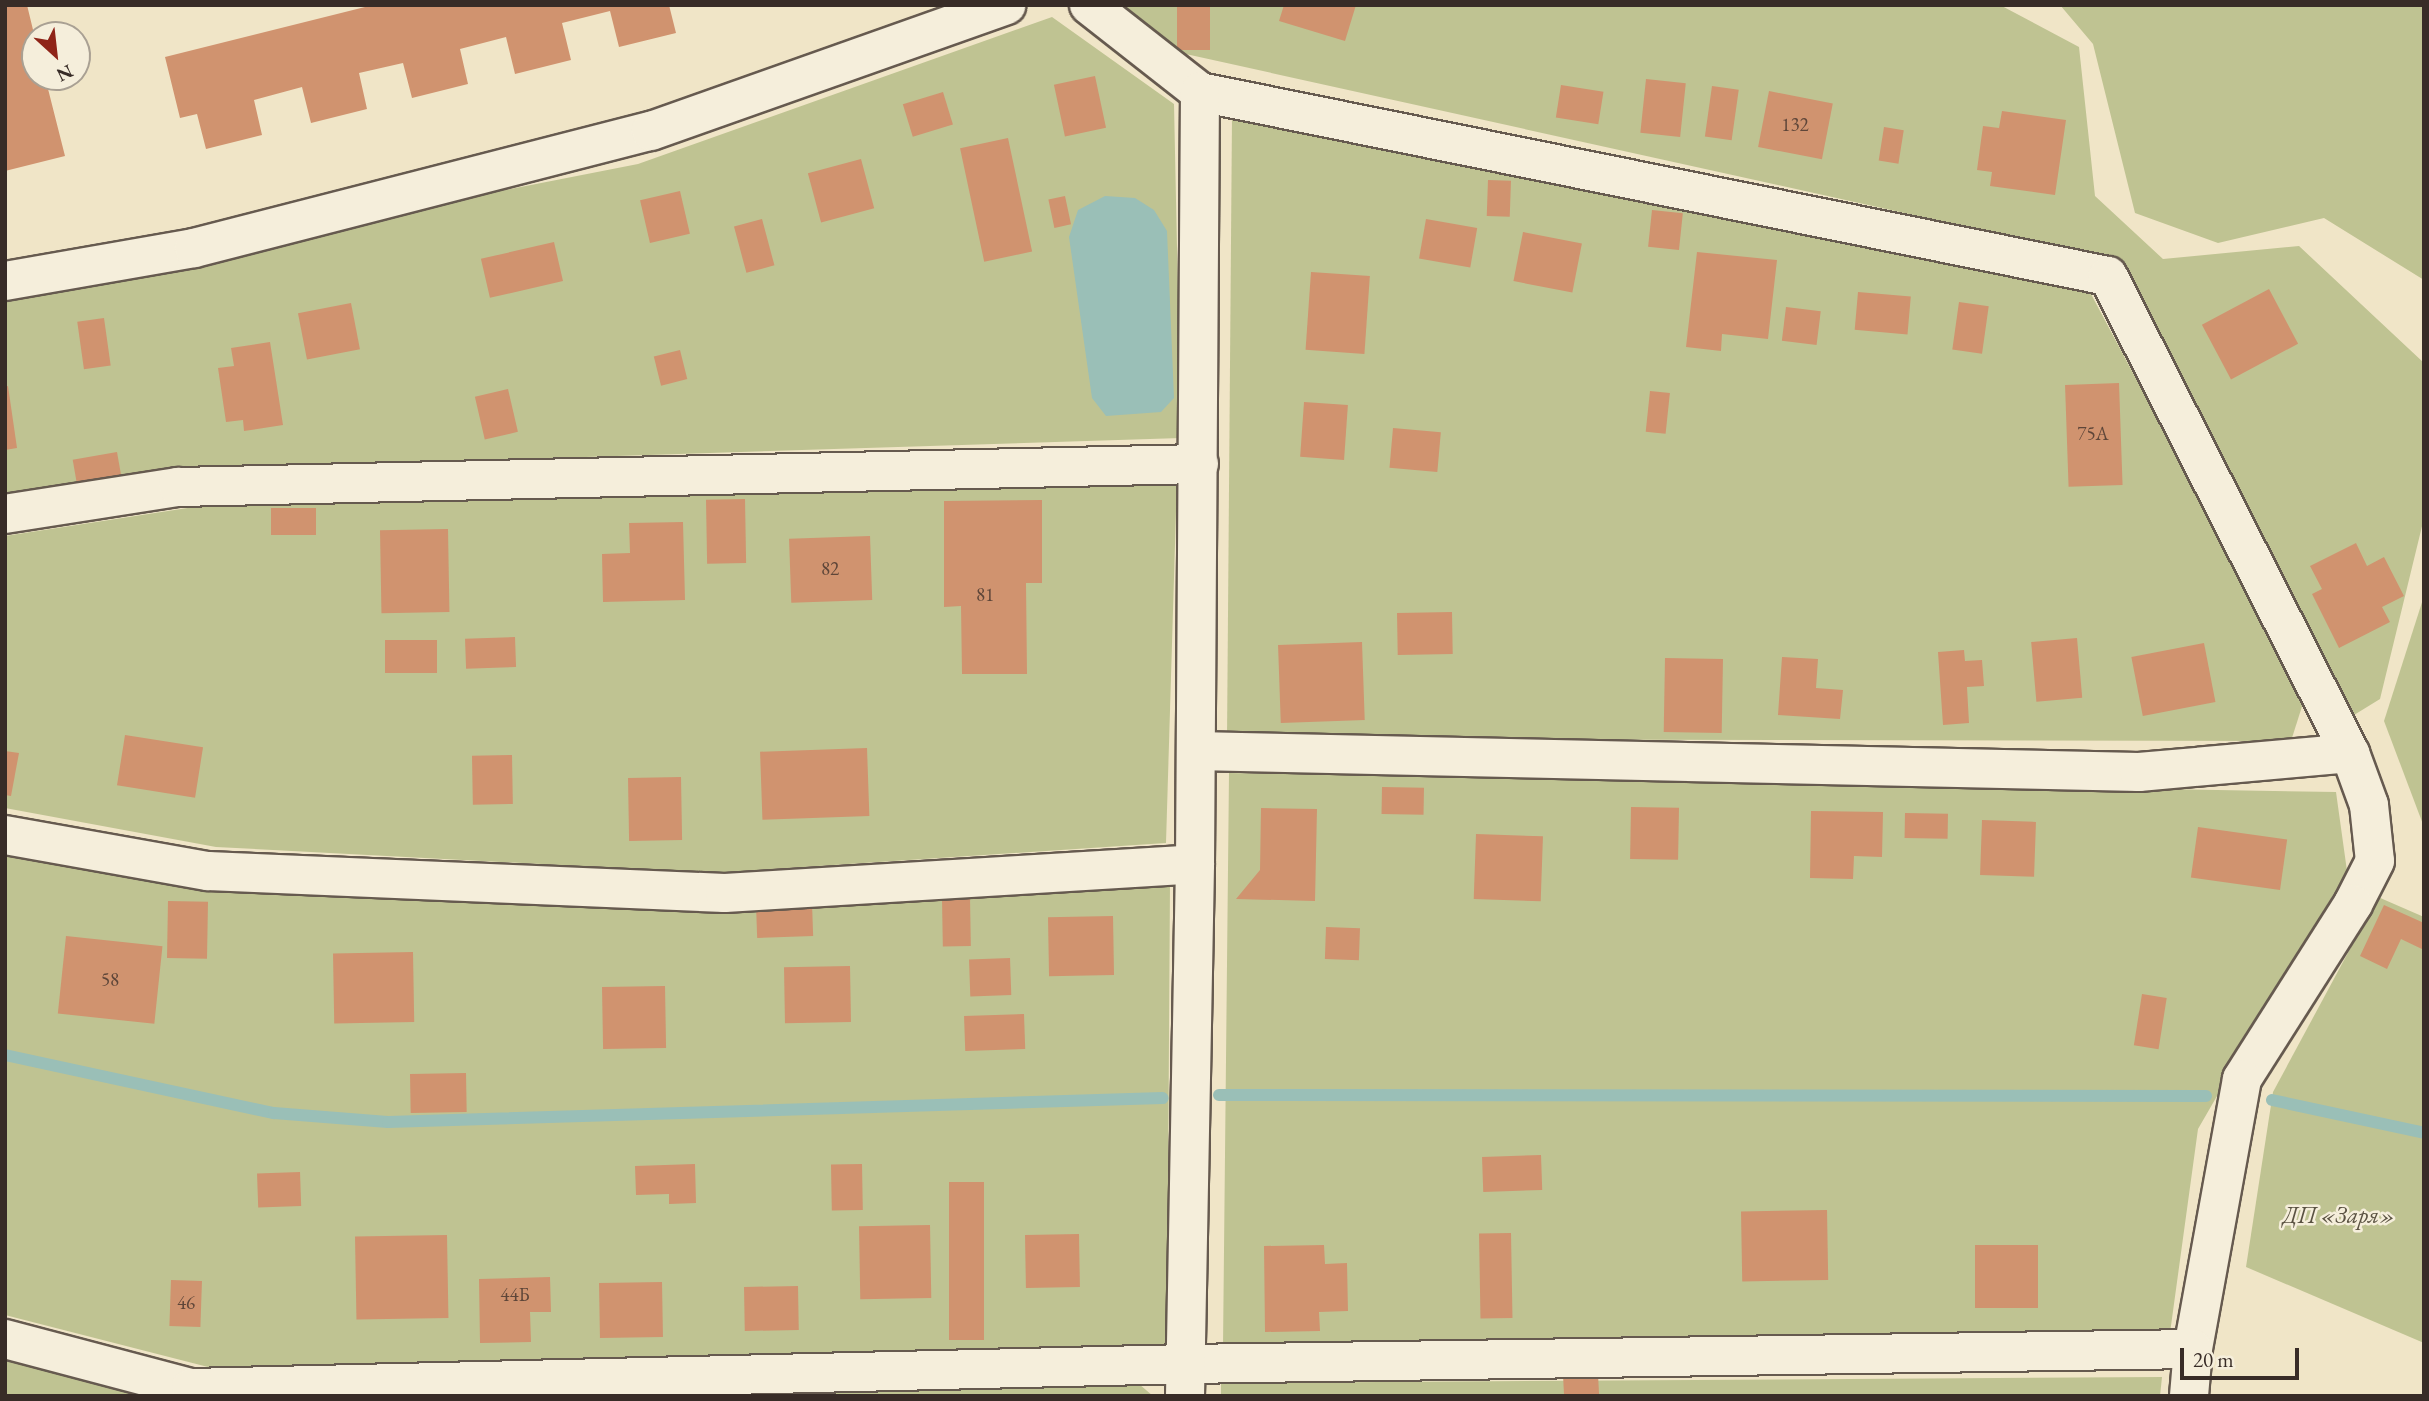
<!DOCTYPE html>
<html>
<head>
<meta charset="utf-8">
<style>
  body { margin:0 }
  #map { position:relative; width:2429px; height:1401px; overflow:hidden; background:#f0e5c7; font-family:"EB Garamond",serif }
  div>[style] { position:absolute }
  .green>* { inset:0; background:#bfc392 }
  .water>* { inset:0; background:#9abfb7 }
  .stream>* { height:12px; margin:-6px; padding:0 6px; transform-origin:6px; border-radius:6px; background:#9abfb7 }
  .building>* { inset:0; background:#d0936f; transform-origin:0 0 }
  .roads { filter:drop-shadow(2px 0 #665a4f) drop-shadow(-2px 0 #665a4f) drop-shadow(0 2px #665a4f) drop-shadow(0 -2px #665a4f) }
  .minor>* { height:38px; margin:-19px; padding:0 19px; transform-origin:19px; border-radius:19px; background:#f5eedb }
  span { translate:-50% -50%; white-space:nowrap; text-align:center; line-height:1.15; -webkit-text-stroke:5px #f5eedb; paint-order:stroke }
  .number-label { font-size:19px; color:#5e4639 }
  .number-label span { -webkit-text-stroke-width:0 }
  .park-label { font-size:23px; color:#5a5242; font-style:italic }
  .frame { position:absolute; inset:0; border:7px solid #382c27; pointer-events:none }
  .north { position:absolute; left:21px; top:21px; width:70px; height:70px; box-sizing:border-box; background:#f5eedb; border:2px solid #a9a093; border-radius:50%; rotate:153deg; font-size:19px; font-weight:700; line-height:28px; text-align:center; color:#382c27 }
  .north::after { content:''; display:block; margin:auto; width:24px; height:32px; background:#8f2418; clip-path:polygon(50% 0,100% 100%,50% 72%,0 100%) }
  .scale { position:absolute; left:2180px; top:1348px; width:119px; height:32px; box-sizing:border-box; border:4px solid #382c27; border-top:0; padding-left:9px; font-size:21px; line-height:24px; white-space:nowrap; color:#382c27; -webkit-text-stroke:5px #f5eedb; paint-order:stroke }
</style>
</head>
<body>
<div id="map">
  <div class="green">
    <i style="clip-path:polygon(1117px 5px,2000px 5px,2079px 47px,2095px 196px,2163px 259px,2299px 246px,2424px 363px,2424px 518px,2380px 699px,2354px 715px,2121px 261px,1154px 47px)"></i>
    <i style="clip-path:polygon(2060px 5px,2424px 5px,2424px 280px,2324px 218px,2218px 243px,2135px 213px,2093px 44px)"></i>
    <i style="clip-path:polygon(1052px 17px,1174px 104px,1181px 438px,207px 469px,5px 499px,5px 288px,638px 164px)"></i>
    <i style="clip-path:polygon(1232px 116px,2091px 294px,2305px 697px,2291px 741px,1227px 739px)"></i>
    <i style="clip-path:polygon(1177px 478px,1166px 843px,713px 873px,216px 847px,5px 808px,5px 536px,220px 503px)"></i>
    <i style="clip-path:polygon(2424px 596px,2424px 827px,2384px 721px)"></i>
    <i style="clip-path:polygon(1229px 773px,2336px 792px,2347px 871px,2198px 1129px,2170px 1333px,1223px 1346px)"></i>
    <i style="clip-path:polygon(5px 851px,219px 888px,678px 911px,1170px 883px,1167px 1346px,212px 1368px,5px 1315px)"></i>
    <i style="clip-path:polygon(2378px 897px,2424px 917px,2424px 1343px,2246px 1267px,2273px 1092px)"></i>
    <i style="clip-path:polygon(5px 1354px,161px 1396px,5px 1396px)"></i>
    <i style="clip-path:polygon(2162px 1377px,2160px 1396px,1221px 1396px,1221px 1383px)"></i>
    <i style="clip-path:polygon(1139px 1384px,1153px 1396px,284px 1396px)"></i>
  </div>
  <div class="water">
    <i style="clip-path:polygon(1105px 196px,1135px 198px,1154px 210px,1167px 231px,1174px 398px,1161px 412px,1106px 416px,1092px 398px,1069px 237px,1078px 210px)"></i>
  </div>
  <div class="stream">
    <i style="left:5px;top:1055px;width:275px;rotate:12.2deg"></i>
    <i style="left:274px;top:1113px;width:114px;rotate:4.5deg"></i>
    <i style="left:388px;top:1122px;width:775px;rotate:-1.77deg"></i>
    <i style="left:1219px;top:1095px;width:987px;rotate:0.06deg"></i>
    <i style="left:2272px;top:1100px;width:156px;rotate:12.2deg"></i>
  </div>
  <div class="building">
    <i style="clip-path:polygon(5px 5px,27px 5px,35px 38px,35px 77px,45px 77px,65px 156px,5px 171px)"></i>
    <i style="clip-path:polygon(373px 5px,669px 5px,676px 33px,619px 47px,610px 11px,562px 23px,571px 60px,515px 74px,506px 37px,460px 49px,468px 84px,412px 98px,403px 63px,359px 73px,367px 109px,311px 123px,302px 87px,254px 100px,262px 135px,206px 149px,197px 114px,180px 118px,165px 57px)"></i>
    <i style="left:1177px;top:5px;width:33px;height:45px"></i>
    <i style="clip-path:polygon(1284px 5px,1356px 5px,1345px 41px,1279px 21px)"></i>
    <i style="left:1095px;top:76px;width:53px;height:42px;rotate:78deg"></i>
    <i style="left:1646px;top:79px;width:40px;height:54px;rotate:6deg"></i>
    <i style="left:1561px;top:85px;width:43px;height:33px;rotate:9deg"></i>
    <i style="left:1712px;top:86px;width:27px;height:51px;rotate:8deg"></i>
    <i style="left:1769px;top:91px;width:65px;height:57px;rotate:11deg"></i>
    <i style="left:943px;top:92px;width:34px;height:42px;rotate:73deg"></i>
    <i style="clip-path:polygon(2002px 111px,2066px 120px,2055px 195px,1990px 186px,1992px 172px,1977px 170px,1983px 126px,1999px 128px)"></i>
    <i style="left:1884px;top:127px;width:20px;height:34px;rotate:9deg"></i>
    <i style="left:1008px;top:138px;width:116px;height:49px;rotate:78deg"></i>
    <i style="left:861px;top:159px;width:51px;height:55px;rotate:75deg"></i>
    <i style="left:1488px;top:180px;width:23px;height:36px;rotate:2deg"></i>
    <i style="left:680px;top:191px;width:44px;height:41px;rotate:77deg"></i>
    <i style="left:1065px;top:196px;width:29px;height:17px;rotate:78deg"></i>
    <i style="left:1652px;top:210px;width:31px;height:37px;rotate:6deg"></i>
    <i style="left:762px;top:219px;width:48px;height:29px;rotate:75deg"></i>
    <i style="left:1426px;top:219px;width:52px;height:40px;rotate:10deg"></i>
    <i style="left:1523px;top:232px;width:60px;height:50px;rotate:11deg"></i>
    <i style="left:554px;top:242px;width:40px;height:75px;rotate:77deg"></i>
    <i style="clip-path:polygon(1697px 252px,1777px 260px,1768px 339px,1722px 334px,1721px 351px,1686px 347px)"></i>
    <i style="left:1311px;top:272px;width:59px;height:78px;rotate:4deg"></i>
    <i style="left:2269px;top:289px;width:62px;height:76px;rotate:62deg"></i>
    <i style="left:1858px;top:292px;width:53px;height:38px;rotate:5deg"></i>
    <i style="left:1959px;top:302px;width:30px;height:48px;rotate:8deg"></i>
    <i style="left:351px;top:303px;width:47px;height:54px;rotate:79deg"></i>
    <i style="left:1786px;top:307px;width:35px;height:34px;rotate:7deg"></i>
    <i style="left:104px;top:318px;width:48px;height:27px;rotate:82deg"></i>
    <i style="clip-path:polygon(270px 342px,283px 425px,244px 431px,243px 420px,226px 422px,218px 368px,234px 366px,231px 348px)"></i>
    <i style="left:680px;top:350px;width:30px;height:27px;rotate:76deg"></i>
    <i style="left:2119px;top:383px;width:102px;height:54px;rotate:88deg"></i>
    <i style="clip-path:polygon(8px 386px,17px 448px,5px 450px,5px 387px)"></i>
    <i style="left:508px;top:389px;width:44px;height:34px;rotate:77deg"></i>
    <i style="left:1650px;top:391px;width:20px;height:41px;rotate:6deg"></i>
    <i style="left:1304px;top:402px;width:44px;height:55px;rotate:4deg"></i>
    <i style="left:1393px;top:428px;width:48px;height:40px;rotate:5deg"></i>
    <i style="left:117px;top:452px;width:28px;height:45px;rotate:80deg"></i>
    <i style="left:745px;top:499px;width:64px;height:39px;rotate:89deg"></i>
    <i style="clip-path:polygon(1042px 500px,1042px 583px,1026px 583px,1027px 674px,962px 674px,961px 606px,944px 607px,944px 501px)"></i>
    <i style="left:271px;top:508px;width:45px;height:27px"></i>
    <i style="clip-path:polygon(683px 522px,685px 600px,603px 602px,602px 554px,630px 553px,629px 523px)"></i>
    <i style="left:448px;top:529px;width:83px;height:68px;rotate:89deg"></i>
    <i style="left:870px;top:536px;width:64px;height:81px;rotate:88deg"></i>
    <i style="clip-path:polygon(2356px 543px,2367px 566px,2384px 557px,2404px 596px,2382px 607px,2390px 622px,2339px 648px,2312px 594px,2322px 589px,2310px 566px)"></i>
    <i style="left:1452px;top:612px;width:42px;height:55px;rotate:89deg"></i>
    <i style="left:515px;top:637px;width:30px;height:50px;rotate:88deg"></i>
    <i style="left:2077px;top:638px;width:60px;height:46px;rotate:85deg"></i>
    <i style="left:437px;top:640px;width:33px;height:52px;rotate:90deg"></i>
    <i style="left:1362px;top:642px;width:78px;height:84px;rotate:88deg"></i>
    <i style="left:2204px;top:643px;width:60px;height:74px;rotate:79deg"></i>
    <i style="clip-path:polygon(1964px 650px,1965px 661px,1982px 660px,1984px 686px,1967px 687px,1969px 723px,1943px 725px,1938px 652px)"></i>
    <i style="clip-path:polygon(1782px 657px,1818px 659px,1816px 688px,1843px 690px,1840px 719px,1778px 715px)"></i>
    <i style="left:1665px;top:658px;width:58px;height:74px;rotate:1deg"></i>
    <i style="left:125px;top:735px;width:79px;height:51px;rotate:9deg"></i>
    <i style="left:867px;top:748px;width:68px;height:107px;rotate:88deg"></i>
    <i style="clip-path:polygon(5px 751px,19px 753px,11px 796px,5px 795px)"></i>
    <i style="left:512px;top:755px;width:49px;height:40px;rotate:89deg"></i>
    <i style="left:681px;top:777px;width:63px;height:53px;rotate:89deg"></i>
    <i style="left:1382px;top:787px;width:42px;height:27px;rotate:1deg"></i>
    <i style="left:1631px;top:807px;width:48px;height:52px;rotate:1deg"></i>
    <i style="clip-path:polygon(1261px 808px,1317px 809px,1315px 901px,1236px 899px,1260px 870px)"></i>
    <i style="clip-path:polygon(1811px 811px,1883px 812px,1882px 857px,1854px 856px,1853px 879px,1810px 878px)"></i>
    <i style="left:1905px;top:813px;width:43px;height:25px;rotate:1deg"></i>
    <i style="left:1982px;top:820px;width:54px;height:55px;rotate:2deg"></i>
    <i style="left:2198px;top:827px;width:90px;height:51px;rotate:8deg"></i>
    <i style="left:1476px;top:834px;width:67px;height:65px;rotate:2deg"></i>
    <i style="left:970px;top:898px;width:48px;height:28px;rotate:89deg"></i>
    <i style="left:168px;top:901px;width:40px;height:57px;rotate:1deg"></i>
    <i style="left:812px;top:903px;width:33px;height:56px;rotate:88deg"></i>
    <i style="clip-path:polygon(2384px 905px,2424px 923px,2424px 950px,2401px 939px,2387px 969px,2360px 956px)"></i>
    <i style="left:1113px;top:916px;width:59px;height:65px;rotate:89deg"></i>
    <i style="left:1326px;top:927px;width:34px;height:32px;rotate:2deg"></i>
    <i style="left:66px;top:936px;width:97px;height:78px;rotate:6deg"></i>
    <i style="left:413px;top:952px;width:70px;height:80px;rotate:89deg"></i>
    <i style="left:1010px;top:958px;width:37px;height:41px;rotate:88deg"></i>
    <i style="left:850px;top:966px;width:56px;height:66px;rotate:89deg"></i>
    <i style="left:665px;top:986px;width:62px;height:63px;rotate:89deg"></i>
    <i style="left:2142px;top:994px;width:25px;height:52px;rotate:9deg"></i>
    <i style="left:1024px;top:1014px;width:35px;height:60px;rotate:88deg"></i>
    <i style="left:466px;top:1073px;width:39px;height:56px;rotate:89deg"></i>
    <i style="left:1541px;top:1155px;width:35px;height:59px;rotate:88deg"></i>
    <i style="clip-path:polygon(695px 1164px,696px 1203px,669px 1204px,669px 1194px,636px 1195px,635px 1166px)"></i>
    <i style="left:862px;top:1164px;width:46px;height:31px;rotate:89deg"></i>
    <i style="left:300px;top:1172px;width:34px;height:43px;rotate:88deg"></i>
    <i style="left:949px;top:1182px;width:35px;height:158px"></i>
    <i style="left:1827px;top:1210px;width:70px;height:86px;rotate:89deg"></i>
    <i style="left:930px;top:1225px;width:73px;height:71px;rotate:89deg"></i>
    <i style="left:1511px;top:1233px;width:85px;height:32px;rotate:89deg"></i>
    <i style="left:1079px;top:1234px;width:53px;height:54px;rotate:89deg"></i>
    <i style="left:447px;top:1235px;width:83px;height:92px;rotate:89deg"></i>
    <i style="clip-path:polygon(1324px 1245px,1325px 1264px,1347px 1263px,1348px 1311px,1319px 1312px,1320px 1331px,1265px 1332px,1264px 1246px)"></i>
    <i style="left:1975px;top:1245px;width:63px;height:63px"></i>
    <i style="clip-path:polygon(550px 1277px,551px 1312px,530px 1312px,531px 1342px,480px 1343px,479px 1279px)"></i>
    <i style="left:171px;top:1280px;width:31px;height:46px;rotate:2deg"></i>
    <i style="left:662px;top:1282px;width:55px;height:63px;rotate:89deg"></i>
    <i style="left:798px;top:1286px;width:44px;height:54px;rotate:89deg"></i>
    <i style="left:1598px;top:1374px;width:22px;height:35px;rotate:87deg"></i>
  </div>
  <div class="roads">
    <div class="minor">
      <i style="left:1089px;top:5px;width:141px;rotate:38.1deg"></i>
      <i style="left:1200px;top:92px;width:926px;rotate:11.46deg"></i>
      <i style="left:2108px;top:276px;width:535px;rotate:63.1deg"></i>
      <i style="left:2350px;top:753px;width:55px;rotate:69.9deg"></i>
      <i style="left:2369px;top:805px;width:56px;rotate:83.9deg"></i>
      <i style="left:2375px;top:861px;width:48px;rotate:117.1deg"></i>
      <i style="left:2353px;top:904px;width:207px;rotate:122.4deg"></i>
      <i style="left:2242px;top:1079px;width:274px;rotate:100.3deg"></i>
      <i style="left:2193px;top:1349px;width:47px;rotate:94.9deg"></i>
      <i style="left:5px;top:281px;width:192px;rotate:-9.9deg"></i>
      <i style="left:194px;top:248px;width:472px;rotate:-14.4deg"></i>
      <i style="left:651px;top:131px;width:377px;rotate:-19.5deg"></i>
      <i style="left:5px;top:514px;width:175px;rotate:-8.9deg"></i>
      <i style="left:178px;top:487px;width:1021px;rotate:-1.29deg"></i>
      <i style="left:1196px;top:751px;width:943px;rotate:1.28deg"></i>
      <i style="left:2139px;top:772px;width:212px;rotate:-5.1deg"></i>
      <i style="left:5px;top:835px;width:206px;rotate:10.1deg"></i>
      <i style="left:208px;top:871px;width:517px;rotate:2.44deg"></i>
      <i style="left:725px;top:893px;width:471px;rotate:-3.5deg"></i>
      <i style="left:5px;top:1339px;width:192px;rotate:14.8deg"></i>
      <i style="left:191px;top:1388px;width:994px;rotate:-1.38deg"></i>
      <i style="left:1185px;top:1364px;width:1008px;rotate:-0.85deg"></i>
      <i style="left:1185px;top:1396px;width:532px;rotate:-88.92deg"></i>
      <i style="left:1195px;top:864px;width:772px;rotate:-89.63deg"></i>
    </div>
  </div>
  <div class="number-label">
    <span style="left:1795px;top:125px">132</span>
    <span style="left:2093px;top:434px">75А</span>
    <span style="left:830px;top:569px">82</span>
    <span style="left:985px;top:595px">81</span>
    <span style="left:110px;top:980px">58</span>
    <span style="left:515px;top:1295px">44Б</span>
    <span style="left:186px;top:1303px">46</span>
  </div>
  <div class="park-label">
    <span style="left:2339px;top:1215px">ДП «Заря»</span>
  </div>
  <div class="frame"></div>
  <div class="north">N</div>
  <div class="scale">20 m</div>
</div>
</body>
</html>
